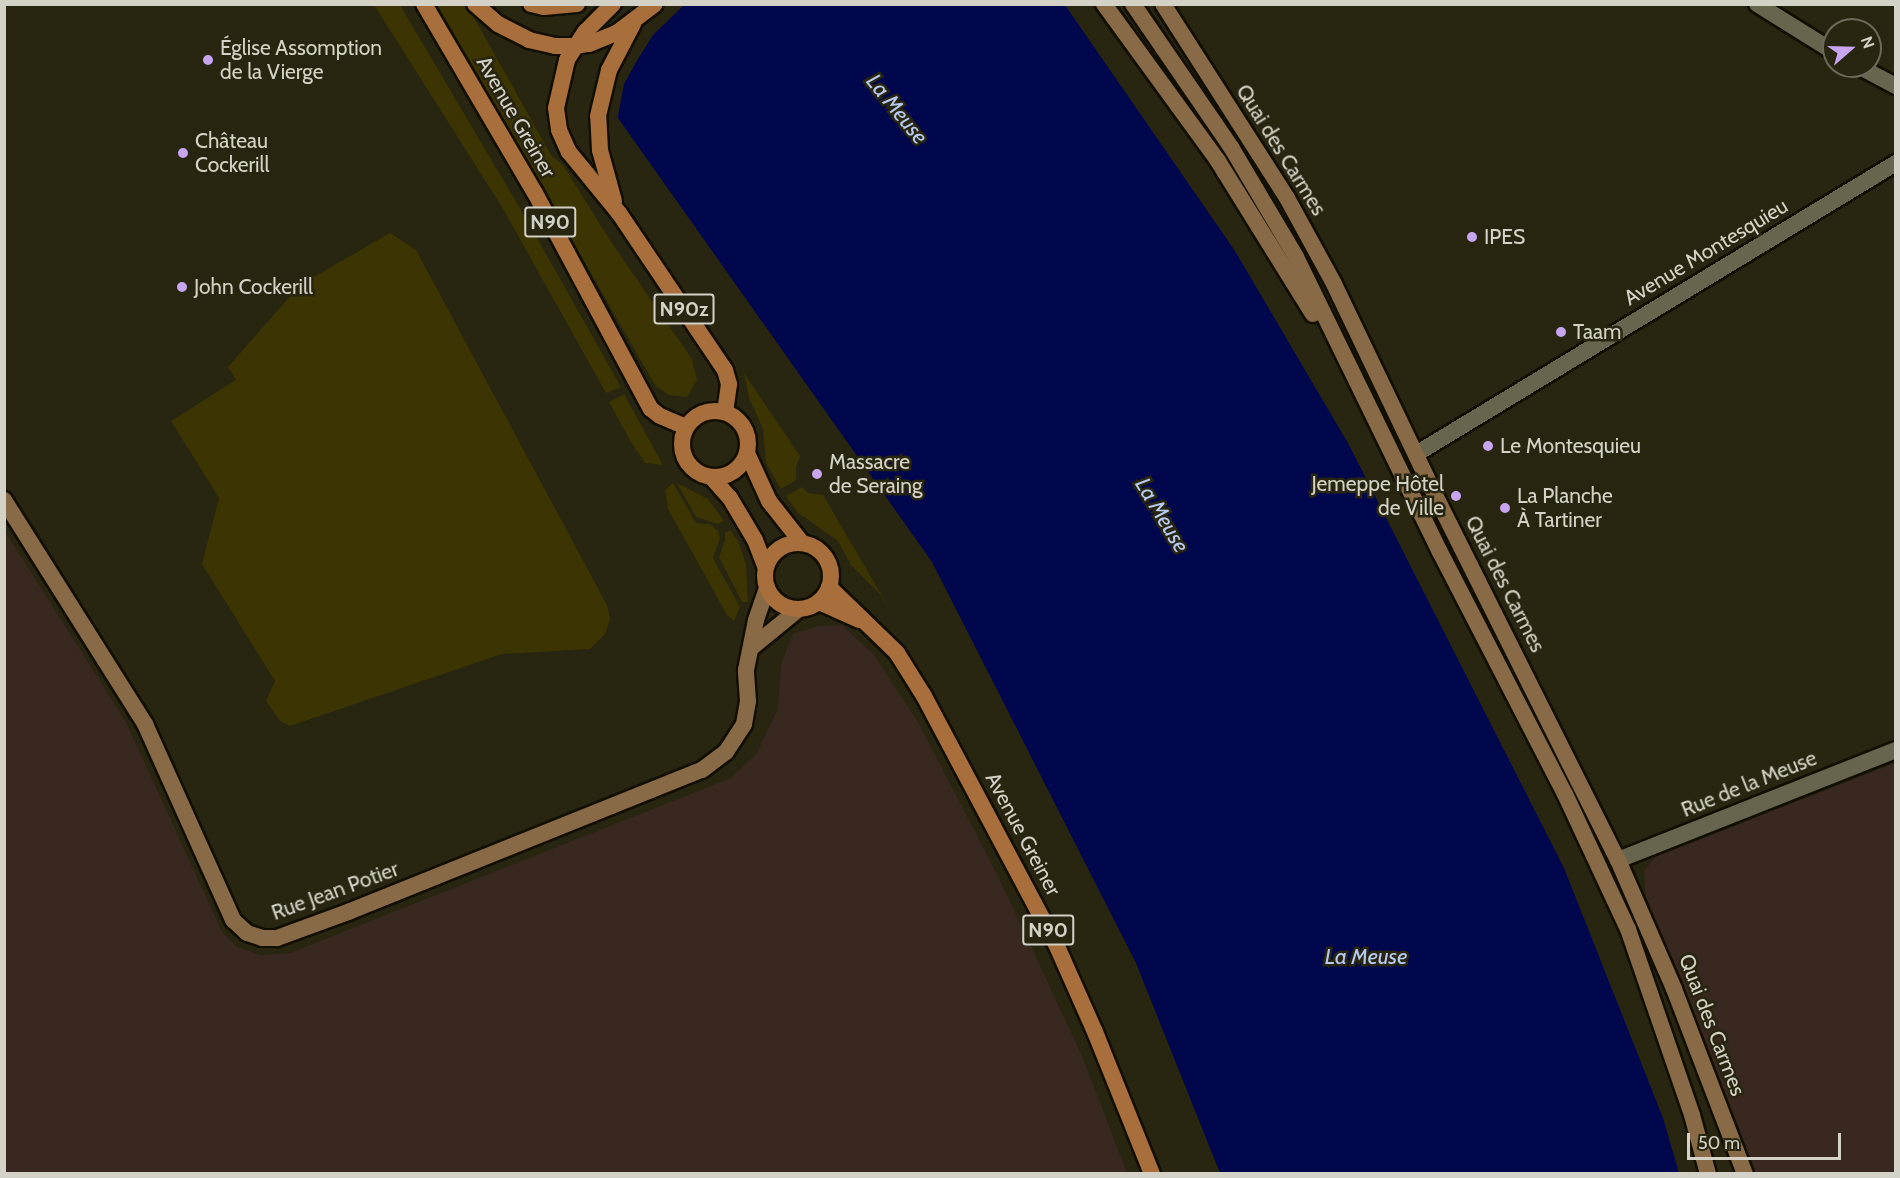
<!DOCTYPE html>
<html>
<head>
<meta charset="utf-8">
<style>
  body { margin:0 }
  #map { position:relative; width:1900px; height:1178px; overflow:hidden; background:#282511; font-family:Cabin,sans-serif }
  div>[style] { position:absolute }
  .industrial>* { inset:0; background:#39281f }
  .green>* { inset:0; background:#3c3403 }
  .water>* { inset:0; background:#01074d }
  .pier>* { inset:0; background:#282511 }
  .roads { filter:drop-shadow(2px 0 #110e00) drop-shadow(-2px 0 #110e00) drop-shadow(0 2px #110e00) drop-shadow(0 -2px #110e00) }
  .minor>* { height:16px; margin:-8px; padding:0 8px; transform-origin:8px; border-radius:8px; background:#68654f }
  .tertiary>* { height:16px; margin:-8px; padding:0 8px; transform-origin:8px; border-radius:8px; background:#68654f }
  .secondary>* { height:16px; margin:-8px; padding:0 8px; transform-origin:8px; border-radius:8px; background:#886a46 }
  .primary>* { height:16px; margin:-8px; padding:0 8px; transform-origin:8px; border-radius:8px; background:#a86f3d }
  .primary>.ring { margin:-8px; padding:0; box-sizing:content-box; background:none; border:16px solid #a86f3d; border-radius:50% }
  .dots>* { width:16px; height:16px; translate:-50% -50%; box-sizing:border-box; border:3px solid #282511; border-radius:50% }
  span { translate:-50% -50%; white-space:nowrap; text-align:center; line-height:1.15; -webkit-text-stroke:5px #282511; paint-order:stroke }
  .shield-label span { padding:2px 4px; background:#282511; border:2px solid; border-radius:4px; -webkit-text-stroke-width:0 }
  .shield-label { font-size:20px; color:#d4d2c6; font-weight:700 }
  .poi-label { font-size:21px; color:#d4d2c6 }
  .left { translate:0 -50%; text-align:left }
  .right { translate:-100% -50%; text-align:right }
  .street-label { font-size:21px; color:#d4d2c6 }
  .water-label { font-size:22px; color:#b7cbf3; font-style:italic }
  .frame { position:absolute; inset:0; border:6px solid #d4d2c6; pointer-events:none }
  .north { position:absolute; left:1822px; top:18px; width:60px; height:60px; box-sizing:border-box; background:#282511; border:2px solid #6d6a59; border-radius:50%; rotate:70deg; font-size:16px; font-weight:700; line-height:24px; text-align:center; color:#d4d2c6 }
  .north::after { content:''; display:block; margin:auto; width:21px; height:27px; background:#c8a6ef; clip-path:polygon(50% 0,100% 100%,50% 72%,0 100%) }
  .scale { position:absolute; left:1687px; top:1133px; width:154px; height:27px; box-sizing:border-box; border:3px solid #d4d2c6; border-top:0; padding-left:8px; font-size:18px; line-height:21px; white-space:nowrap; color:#d4d2c6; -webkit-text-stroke:4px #282511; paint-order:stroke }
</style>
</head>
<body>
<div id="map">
  <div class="industrial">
    <i style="clip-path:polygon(4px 530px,126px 722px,222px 932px,237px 947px,260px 955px,290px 953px,731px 778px,757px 753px,778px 708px,781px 665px,793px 634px,818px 626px,842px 625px,874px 655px,918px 722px,999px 878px,1082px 1056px,1127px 1173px,5px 1173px)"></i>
    <i style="clip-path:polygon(1895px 763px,1895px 1173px,1756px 1173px,1646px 897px,1644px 871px,1655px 857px)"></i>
  </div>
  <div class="green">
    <i style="clip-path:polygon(374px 5px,400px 5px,528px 222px,621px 387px,606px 393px,502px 207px)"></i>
    <i style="clip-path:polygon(437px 5px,467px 5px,551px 155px,563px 165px,611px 242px,692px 359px,697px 380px,687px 397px,669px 395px,655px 385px)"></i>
    <i style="clip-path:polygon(390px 233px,416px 250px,607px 605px,610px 619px,605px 634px,590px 649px,502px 654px,290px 726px,280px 721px,266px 701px,275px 681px,202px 564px,219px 498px,171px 421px,236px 380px,228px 367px,300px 285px)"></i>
    <i style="clip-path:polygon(744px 373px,800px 456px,796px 467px,796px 480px,781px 489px,766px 463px,763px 429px,749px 398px)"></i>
    <i style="clip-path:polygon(624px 394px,663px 465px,645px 463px,631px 442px,609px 402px)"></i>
    <i style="clip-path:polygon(673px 483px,696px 523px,710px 524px,718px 531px,720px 538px,713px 558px,740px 607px,734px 621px,727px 615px,668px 509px,665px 490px)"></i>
    <i style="clip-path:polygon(677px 483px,708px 499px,724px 521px,718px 524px,696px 517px)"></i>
    <i style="clip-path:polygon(802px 487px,808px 493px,823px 495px,891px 611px,880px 594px,851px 565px,838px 541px,797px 512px,786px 496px)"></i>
    <i style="clip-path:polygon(730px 530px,738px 541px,746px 564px,748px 602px,742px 602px,719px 557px,725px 540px,725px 533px)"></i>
  </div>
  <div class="water">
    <i style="clip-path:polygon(528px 5px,1065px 5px,1235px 251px,1349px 445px,1564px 868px,1663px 1118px,1679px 1173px,1220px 1173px,1136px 963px,932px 562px,618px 118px)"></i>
  </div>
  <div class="pier">
    <i style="clip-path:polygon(525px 4px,684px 5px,653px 35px,638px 59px,624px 84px,617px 121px)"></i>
  </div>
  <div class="roads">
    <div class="minor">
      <i style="left:1618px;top:860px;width:299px;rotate:-21.6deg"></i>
    </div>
    <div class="tertiary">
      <i style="left:1757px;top:4px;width:91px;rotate:31.9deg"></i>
      <i style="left:1858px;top:66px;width:43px;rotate:27.8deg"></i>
      <i style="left:1416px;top:454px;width:561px;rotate:-31.23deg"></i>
    </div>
    <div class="secondary">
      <i style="left:1104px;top:4px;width:194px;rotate:54deg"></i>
      <i style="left:1218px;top:161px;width:180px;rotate:58.2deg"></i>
      <i style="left:1133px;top:4px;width:173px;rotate:55.6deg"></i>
      <i style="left:1231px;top:147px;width:128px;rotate:59.4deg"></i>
      <i style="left:1296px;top:257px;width:328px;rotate:64deg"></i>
      <i style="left:1440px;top:552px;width:272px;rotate:62.7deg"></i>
      <i style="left:1565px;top:794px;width:149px;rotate:65deg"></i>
      <i style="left:1628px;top:929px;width:197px;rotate:71deg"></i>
      <i style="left:1692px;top:1115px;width:61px;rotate:74.8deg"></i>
      <i style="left:1163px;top:4px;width:230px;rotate:57.4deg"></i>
      <i style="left:1287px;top:198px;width:98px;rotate:61.3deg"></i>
      <i style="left:1334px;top:284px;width:245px;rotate:64.4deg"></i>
      <i style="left:1440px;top:505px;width:397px;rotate:63.4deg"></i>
      <i style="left:1618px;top:860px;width:141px;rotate:66.5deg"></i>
      <i style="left:1674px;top:989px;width:198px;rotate:69deg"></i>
      <i style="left:4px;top:500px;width:265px;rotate:57.8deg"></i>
      <i style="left:145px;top:724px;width:215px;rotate:65.8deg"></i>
      <i style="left:233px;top:920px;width:19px;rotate:43deg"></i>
      <i style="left:247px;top:933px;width:16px;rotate:18deg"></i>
      <i style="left:262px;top:938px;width:15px"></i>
      <i style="left:277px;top:938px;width:76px;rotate:-20.1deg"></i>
      <i style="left:348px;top:912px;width:381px;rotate:-21.9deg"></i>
      <i style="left:702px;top:770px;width:30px;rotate:-37deg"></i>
      <i style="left:726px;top:752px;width:33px;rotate:-57deg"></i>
      <i style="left:744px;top:724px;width:23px;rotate:-80deg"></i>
      <i style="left:748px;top:701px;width:31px;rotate:-94deg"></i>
      <i style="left:746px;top:670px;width:51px;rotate:-78.7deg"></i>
      <i style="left:756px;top:620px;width:34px;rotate:-71deg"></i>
      <i style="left:751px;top:648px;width:62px;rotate:-39.1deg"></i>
    </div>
    <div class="primary">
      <i style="left:424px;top:4px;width:219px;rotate:59.6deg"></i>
      <i style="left:535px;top:193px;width:245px;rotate:61.8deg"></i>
      <i style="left:651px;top:409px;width:11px;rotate:38deg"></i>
      <i style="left:660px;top:416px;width:28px;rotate:23deg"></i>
      <i style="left:475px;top:4px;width:30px;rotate:41deg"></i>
      <i style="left:498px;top:24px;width:35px;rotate:27deg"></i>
      <i style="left:529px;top:40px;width:27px;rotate:13deg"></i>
      <i style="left:555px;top:46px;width:19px"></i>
      <i style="left:574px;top:46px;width:15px;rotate:-8deg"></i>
      <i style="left:589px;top:44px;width:31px;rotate:-22deg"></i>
      <i style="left:618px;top:32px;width:46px;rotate:-37.1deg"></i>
      <i style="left:531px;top:4px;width:13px;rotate:13deg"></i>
      <i style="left:544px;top:7px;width:33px;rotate:-5deg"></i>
      <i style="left:613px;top:4px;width:40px;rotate:135deg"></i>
      <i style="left:585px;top:32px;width:33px;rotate:123deg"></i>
      <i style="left:567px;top:60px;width:49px;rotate:102.9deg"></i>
      <i style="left:556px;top:108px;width:22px;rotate:82deg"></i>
      <i style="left:559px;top:130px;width:24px;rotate:66deg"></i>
      <i style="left:569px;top:152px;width:79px;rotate:50.7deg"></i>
      <i style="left:619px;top:213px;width:189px;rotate:56deg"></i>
      <i style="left:725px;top:370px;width:15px;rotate:74deg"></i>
      <i style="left:729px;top:384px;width:28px;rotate:98deg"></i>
      <i style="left:614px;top:201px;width:53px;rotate:-105.4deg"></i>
      <i style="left:600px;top:150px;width:34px;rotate:-93deg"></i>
      <i style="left:598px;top:116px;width:47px;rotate:-76.6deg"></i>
      <i style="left:609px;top:70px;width:52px;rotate:-62.4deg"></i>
      <i class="ring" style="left:682px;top:411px;width:50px;height:50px"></i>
      <i style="left:747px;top:453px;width:53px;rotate:65.4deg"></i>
      <i style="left:769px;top:501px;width:53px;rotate:51.8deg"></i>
      <i style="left:712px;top:478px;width:27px;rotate:48deg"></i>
      <i style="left:730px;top:498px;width:49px;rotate:59.2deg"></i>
      <i style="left:755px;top:540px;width:30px;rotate:69deg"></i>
      <i class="ring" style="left:765px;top:543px;width:50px;height:50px"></i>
      <i style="left:829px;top:587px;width:95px;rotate:44.1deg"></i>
      <i style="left:897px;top:653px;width:51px;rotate:57.9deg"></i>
      <i style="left:924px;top:696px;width:281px;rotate:62deg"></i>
      <i style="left:1056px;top:944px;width:96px;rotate:66.1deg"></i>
      <i style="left:1095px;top:1032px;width:153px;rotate:68.1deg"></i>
      <i style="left:819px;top:602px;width:44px;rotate:24.2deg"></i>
    </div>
  </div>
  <div class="dots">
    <i style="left:208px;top:60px;background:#c8a6ef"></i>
    <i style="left:183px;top:153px;background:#c8a6ef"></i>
    <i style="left:1472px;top:237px;background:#c8a6ef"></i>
    <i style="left:182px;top:287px;background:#c8a6ef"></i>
    <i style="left:1561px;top:332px;background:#c8a6ef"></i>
    <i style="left:1488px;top:446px;background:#c8a6ef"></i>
    <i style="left:817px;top:474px;background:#c8a6ef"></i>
    <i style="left:1456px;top:496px;background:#c8a6ef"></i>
    <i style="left:1505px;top:508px;background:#c8a6ef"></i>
  </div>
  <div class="shield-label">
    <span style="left:550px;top:222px">N90</span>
    <span style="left:684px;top:309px">N90z</span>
    <span style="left:1048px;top:930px">N90</span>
  </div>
  <div class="poi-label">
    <span class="left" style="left:220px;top:60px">Église Assomption<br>de la Vierge</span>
    <span class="left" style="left:195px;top:153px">Château<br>Cockerill</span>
    <span class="left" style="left:1484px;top:237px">IPES</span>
    <span class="left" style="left:194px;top:287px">John Cockerill</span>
    <span class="left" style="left:1573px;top:332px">Taam</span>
    <span class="left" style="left:1500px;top:446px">Le Montesquieu</span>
    <span class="left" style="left:829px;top:474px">Massacre<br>de Seraing</span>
    <span class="right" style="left:1444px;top:496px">Jemeppe Hôtel<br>de Ville</span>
    <span class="left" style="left:1517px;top:508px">La Planche<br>À Tartiner</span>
  </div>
  <div class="street-label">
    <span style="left:516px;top:117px;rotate:60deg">Avenue Greiner</span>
    <span style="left:1281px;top:150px;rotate:58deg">Quai des Carmes</span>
    <span style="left:1706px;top:252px;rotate:-31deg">Avenue Montesquieu</span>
    <span style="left:1505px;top:584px;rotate:63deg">Quai des Carmes</span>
    <span style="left:1749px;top:784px;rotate:-22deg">Rue de la Meuse</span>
    <span style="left:1023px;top:834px;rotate:62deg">Avenue Greiner</span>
    <span style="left:335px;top:891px;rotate:-20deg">Rue Jean Potier</span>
    <span style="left:1712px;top:1025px;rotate:69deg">Quai des Carmes</span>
  </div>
  <div class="water-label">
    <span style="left:897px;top:109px;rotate:51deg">La Meuse</span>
    <span style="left:1162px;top:515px;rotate:59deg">La Meuse</span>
    <span style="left:1366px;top:957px">La Meuse</span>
  </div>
  <div class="frame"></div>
  <div class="north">N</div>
  <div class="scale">50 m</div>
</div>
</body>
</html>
